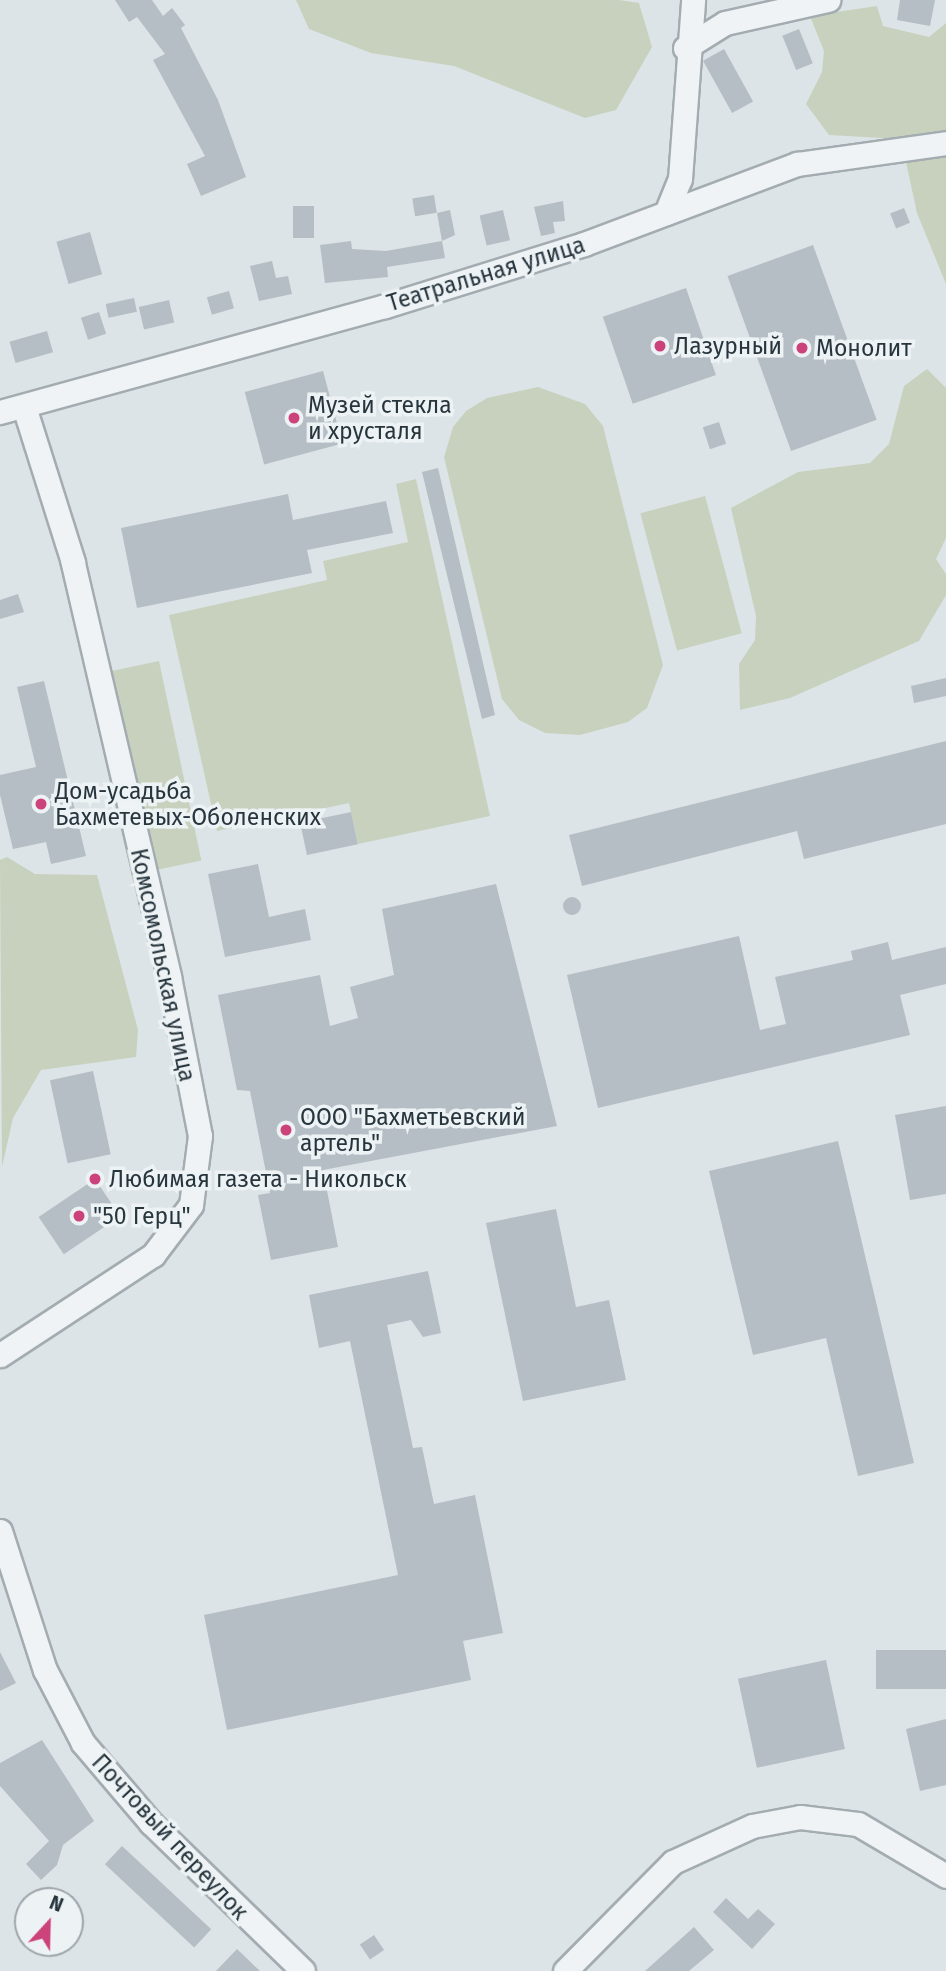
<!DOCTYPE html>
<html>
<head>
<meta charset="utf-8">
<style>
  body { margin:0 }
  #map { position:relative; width:946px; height:1971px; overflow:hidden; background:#dde4e7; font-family:"Fira Sans",sans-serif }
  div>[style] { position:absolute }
  .green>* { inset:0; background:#c8d1be; transform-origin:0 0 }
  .building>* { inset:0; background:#b5bec4; transform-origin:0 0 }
  .round { border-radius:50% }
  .roads { filter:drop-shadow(2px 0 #a3acb1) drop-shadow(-2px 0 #a3acb1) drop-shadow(0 2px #a3acb1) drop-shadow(0 -2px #a3acb1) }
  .minor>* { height:23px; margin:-11.5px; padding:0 11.5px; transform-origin:11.5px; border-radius:11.5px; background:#f0f3f5 }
  .dots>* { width:19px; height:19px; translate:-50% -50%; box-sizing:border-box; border:4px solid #edf2f5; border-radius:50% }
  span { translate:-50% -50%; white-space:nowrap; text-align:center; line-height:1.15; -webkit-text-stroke:7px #edf2f5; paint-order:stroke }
  .street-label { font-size:23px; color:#27353d }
  .poi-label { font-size:23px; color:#27353d }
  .left { translate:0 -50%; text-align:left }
  .north { position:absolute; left:14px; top:1887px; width:70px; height:70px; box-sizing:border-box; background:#edf2f5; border:2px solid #9ea6ab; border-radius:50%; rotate:22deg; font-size:19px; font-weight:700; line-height:28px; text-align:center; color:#27353d }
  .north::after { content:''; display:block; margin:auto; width:24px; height:32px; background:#cc427a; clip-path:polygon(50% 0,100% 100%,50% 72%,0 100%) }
</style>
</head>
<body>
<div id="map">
  <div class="green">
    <i style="clip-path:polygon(296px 0,619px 0,639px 3px,652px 47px,616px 110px,585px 118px,454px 66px,371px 53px,309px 29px)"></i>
    <i style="clip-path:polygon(877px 6px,883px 26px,929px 37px,946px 23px,946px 131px,900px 139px,829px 135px,806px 104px,822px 72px,824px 51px,810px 16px)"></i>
    <i style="clip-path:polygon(946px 145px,946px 284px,917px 213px,904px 153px)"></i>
    <i style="clip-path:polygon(927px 369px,946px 388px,946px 538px,936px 559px,946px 574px,946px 595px,919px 641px,790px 698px,740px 710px,739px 664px,755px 640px,756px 616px,731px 508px,798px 472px,870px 463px,889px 444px,904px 386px)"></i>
    <i style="clip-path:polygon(538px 387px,585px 404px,603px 426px,663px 665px,647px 708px,628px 722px,580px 735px,545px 733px,519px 720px,502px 699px,444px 457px,453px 427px,466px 411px,487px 398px)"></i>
    <i style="clip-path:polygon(416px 479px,490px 816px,358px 844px,349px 803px,217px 831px,169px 615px,327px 580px,323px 561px,408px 542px,396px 484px)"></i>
    <i style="left:705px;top:496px;width:142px;height:67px;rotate:75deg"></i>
    <i style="left:159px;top:661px;width:204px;height:64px;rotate:78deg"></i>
    <i style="clip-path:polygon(7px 857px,35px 874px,97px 875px,138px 1030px,136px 1057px,41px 1070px,13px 1118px,2px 1167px,0 860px)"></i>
  </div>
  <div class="building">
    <i style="clip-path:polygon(115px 0,152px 0,163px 16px,172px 8px,185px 25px,181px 28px,218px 100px,246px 177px,201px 196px,187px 164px,205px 156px,153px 60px,165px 54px,137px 17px,129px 22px)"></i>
    <i style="clip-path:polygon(900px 0,935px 0,930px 26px,897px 20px)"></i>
    <i style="left:799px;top:29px;width:37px;height:18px;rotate:68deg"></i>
    <i style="left:724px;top:49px;width:60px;height:24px;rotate:61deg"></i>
    <i style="left:434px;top:195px;width:18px;height:22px;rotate:81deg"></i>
    <i style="clip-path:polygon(563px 201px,565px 221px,553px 222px,555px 233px,541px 236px,534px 207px)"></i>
    <i style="left:293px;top:206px;width:21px;height:32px"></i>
    <i style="left:904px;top:208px;width:16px;height:15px;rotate:68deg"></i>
    <i style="clip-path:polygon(450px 210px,455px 235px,442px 241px,437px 213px)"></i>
    <i style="left:503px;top:210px;width:31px;height:24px;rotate:77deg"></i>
    <i style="left:90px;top:232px;width:44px;height:35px;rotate:74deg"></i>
    <i style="clip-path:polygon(351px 241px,352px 249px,386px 251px,442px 241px,445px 258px,387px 267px,388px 277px,325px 283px,320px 245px)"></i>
    <i style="left:813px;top:245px;width:186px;height:91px;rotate:70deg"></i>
    <i style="clip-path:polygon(272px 261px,276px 278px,288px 276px,292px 294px,259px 301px,250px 266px)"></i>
    <i style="left:686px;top:288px;width:92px;height:88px;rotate:71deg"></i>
    <i style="left:229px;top:291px;width:18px;height:23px;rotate:74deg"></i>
    <i style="left:134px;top:298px;width:14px;height:29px;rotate:78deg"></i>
    <i style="left:169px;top:300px;width:23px;height:31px;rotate:77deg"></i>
    <i style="left:99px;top:312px;width:23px;height:19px;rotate:72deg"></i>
    <i style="left:47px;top:331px;width:22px;height:39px;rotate:74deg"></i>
    <i style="left:323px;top:371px;width:75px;height:81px;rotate:75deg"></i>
    <i style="left:719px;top:422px;width:23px;height:17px;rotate:72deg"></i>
    <i style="clip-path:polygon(438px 468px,495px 715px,482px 719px,422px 472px)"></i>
    <i style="clip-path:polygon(288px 494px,293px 520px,386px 501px,393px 533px,307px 550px,312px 573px,137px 608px,121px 528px)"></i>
    <i style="clip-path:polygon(18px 594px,24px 612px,0 619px,0 600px)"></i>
    <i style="clip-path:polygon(946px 678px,946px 696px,914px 703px,911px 686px)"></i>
    <i style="clip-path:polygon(44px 681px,86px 856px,51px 864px,46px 842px,13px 849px,0 795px,0 775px,36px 767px,17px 687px)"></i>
    <i style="clip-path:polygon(946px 741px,946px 824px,804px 859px,797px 831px,582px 886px,569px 835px)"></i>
    <i style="left:351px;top:812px;width:33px;height:52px;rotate:78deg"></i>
    <i style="clip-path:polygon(258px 864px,269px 917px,305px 909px,311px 940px,225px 957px,208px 874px)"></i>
    <i style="clip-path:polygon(496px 884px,557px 1126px,323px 1170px,338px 1247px,271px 1260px,258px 1195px,270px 1193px,250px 1091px,237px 1090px,218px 995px,320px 975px,330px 1026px,358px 1018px,350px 987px,394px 975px,382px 909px)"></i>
    <i class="round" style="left:563px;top:897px;width:18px;height:18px"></i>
    <i style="clip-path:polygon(739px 936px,760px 1030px,786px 1024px,775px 977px,853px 960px,851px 951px,888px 942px,892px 960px,946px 947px,946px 984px,900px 995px,910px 1035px,598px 1108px,567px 975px)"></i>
    <i style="left:93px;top:1071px;width:85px;height:44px;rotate:78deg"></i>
    <i style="clip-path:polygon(946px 1106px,946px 1194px,910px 1200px,895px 1115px)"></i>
    <i style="clip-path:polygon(838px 1141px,914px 1463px,858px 1476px,826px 1338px,753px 1355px,709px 1171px)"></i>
    <i style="left:95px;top:1179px;width:45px;height:68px;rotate:56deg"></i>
    <i style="clip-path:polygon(556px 1209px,576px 1307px,609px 1300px,626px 1380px,523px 1401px,486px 1223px)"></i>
    <i style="clip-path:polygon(428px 1271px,441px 1333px,423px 1337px,411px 1320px,387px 1325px,413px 1448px,422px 1447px,434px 1504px,475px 1495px,503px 1633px,463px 1641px,471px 1680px,227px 1730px,204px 1615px,398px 1575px,350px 1341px,319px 1348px,309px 1295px)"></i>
    <i style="left:946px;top:1650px;width:39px;height:70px;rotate:90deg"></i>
    <i style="clip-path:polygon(0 1652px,16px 1683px,0 1691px)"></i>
    <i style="left:826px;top:1660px;width:91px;height:90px;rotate:78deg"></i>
    <i style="clip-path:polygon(946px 1719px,946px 1785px,920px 1791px,906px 1729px)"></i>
    <i style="clip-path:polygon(42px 1740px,94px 1821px,63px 1845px,57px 1865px,41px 1880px,26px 1864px,49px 1841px,0 1786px,0 1763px)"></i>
    <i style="left:122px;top:1846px;width:122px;height:25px;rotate:43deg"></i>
    <i style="clip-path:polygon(726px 1898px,748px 1919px,758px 1909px,775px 1924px,752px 1949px,713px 1912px)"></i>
    <i style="clip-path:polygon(694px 1927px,714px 1950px,689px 1971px,645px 1971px)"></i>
    <i style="left:374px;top:1935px;width:18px;height:17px;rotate:56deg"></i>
    <i style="clip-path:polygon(237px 1949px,260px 1971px,216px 1971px)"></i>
  </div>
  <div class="roads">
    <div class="minor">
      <i style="left:685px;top:48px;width:47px;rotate:-32deg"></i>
      <i style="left:725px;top:23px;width:106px;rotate:-12.6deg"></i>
      <i style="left:666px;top:213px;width:37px;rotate:-68deg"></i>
      <i style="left:680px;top:179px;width:179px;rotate:-85.8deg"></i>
      <i style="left:0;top:412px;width:399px;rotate:-15.4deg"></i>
      <i style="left:385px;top:306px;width:208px;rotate:-17.3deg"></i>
      <i style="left:584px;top:244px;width:228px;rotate:-20.6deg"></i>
      <i style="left:797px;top:164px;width:150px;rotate:-8deg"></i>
      <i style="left:0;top:1355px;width:183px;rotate:-33.2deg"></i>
      <i style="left:153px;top:1255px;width:63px;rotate:-52.8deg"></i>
      <i style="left:191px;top:1205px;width:70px;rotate:-82.6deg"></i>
      <i style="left:200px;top:1136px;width:163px;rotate:-101deg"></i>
      <i style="left:169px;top:976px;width:425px;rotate:-103.1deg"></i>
      <i style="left:73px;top:562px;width:163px;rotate:-107.5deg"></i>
      <i style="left:0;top:1531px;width:146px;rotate:72.1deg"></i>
      <i style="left:45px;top:1670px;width:82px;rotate:62.5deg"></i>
      <i style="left:83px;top:1743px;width:105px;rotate:49.6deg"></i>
      <i style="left:151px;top:1823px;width:212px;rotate:44.2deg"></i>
      <i style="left:565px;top:1971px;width:153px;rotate:-45.3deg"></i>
      <i style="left:673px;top:1862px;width:87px;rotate:-24.5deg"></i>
      <i style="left:752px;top:1826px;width:49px;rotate:-10.6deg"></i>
      <i style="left:800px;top:1817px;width:58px;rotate:6.9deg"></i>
      <i style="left:858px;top:1824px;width:102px;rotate:30.6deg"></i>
    </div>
  </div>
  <div class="dots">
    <i style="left:660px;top:346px;background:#cc427a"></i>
    <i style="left:802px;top:348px;background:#cc427a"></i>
    <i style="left:294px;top:418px;background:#cc427a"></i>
    <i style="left:41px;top:804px;background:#cc427a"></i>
    <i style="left:286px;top:1130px;background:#cc427a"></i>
    <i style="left:95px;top:1179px;background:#cc427a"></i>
    <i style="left:79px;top:1216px;background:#cc427a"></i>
  </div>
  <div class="street-label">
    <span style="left:486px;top:274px;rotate:-17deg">Театральная улица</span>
    <span style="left:163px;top:965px;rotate:78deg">Комсомольская улица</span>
    <span style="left:170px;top:1837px;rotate:47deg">Почтовый переулок</span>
  </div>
  <div class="poi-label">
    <span class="left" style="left:674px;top:346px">Лазурный</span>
    <span class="left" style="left:816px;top:348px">Монолит</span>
    <span class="left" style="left:308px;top:418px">Музей стекла<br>и хрусталя</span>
    <span class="left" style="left:55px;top:804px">Дом-усадьба<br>Бахметевых-Оболенских</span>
    <span class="left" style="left:300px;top:1130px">ООО "Бахметьевский<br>артель"</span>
    <span class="left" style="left:109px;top:1179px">Любимая газета - Никольск</span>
    <span class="left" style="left:93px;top:1216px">"50 Герц"</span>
  </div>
  <div class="north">N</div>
</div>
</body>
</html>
